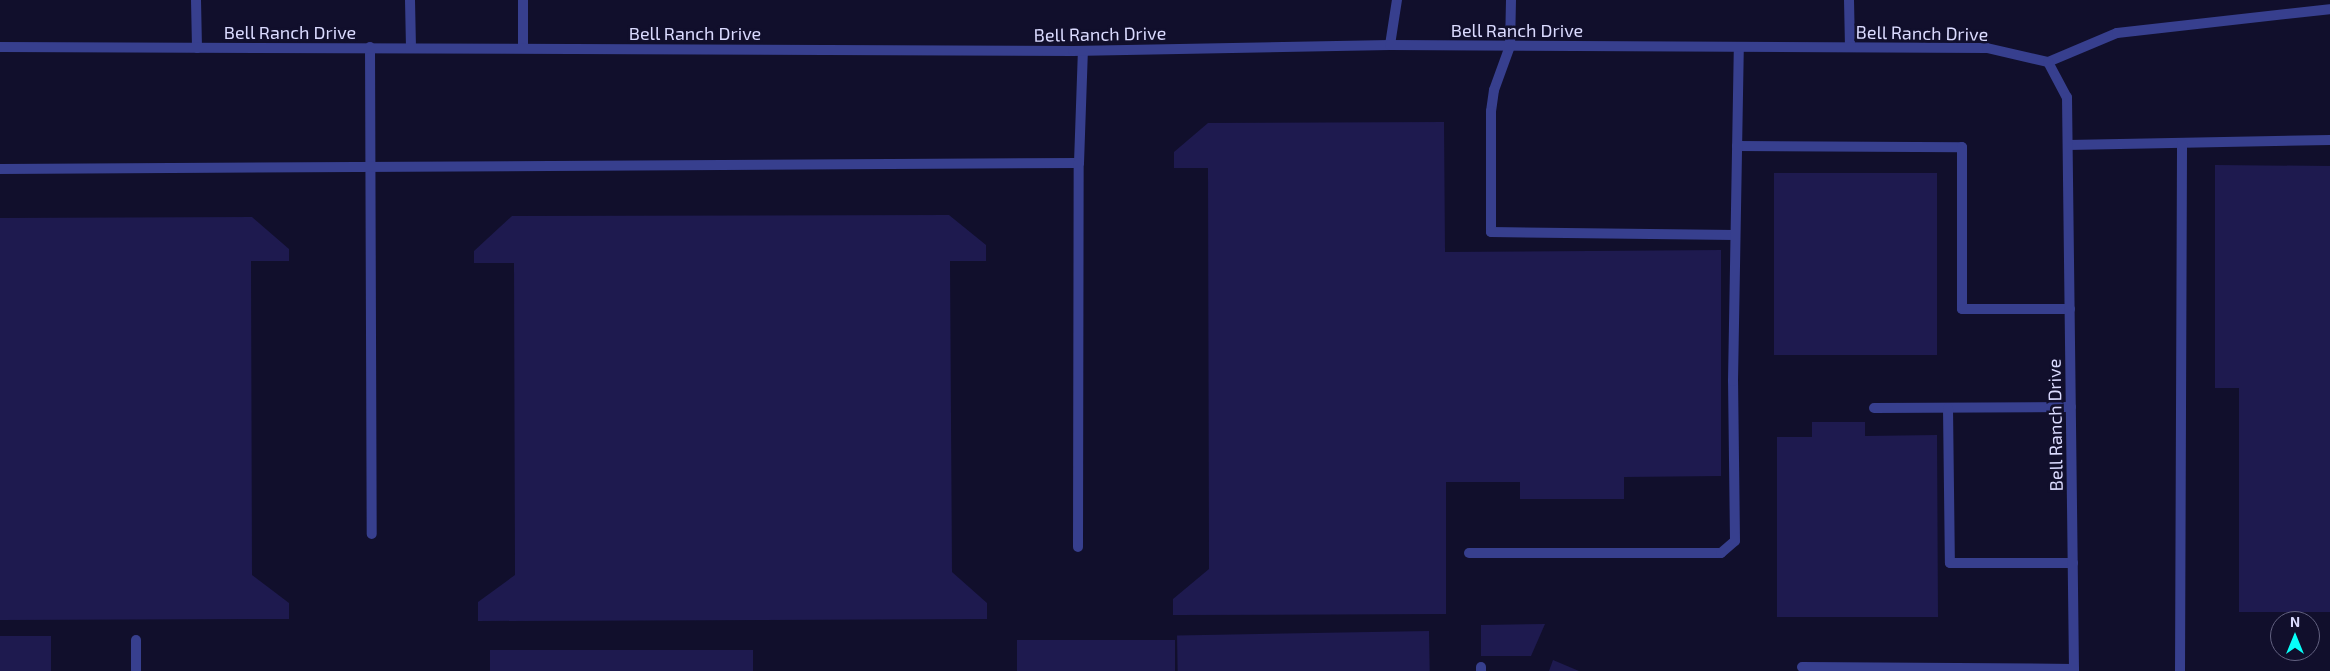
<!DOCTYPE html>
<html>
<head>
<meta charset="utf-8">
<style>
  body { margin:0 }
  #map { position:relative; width:2330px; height:671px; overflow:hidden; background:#110f2c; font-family:"Exo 2",sans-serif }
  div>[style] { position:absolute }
  .building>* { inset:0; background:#1e1a4f; transform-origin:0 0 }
  .lane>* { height:10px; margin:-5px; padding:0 5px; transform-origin:5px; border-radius:5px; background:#373f8e }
  .street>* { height:10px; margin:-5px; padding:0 5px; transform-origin:5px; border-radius:5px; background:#373f8e }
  span { translate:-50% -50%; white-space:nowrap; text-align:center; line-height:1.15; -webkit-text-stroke:5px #110f2c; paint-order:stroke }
  .street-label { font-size:18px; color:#dbdbff }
  .north { position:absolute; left:2270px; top:611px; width:50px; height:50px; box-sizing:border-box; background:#110f2c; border:1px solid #626180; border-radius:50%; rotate:0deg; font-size:14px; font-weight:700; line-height:20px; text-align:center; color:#dbdbff }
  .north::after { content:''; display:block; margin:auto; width:18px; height:22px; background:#07fff8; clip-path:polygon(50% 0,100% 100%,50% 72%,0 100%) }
</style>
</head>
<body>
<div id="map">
  <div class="building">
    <i style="clip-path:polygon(1444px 122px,1445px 252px,1721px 250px,1721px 476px,1624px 477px,1624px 499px,1520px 499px,1520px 482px,1446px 482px,1446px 614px,1173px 615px,1173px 599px,1209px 569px,1208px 168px,1174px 168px,1174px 152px,1208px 123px)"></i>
    <i style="clip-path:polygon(2215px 165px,2330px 166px,2330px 612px,2239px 612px,2239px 388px,2215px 388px)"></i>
    <i style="left:1937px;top:173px;width:182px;height:163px;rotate:90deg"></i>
    <i style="clip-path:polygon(949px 215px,986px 245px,986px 261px,950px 261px,952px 572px,987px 603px,987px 619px,478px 621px,478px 602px,515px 575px,514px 263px,474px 263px,474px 251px,512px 216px)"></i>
    <i style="clip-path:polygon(252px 217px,289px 249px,289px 261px,251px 261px,252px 575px,289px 603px,289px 619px,0 620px,0 218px)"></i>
    <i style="clip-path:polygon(1812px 422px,1865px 422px,1865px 436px,1937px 435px,1938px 617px,1777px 617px,1777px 437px,1812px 437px)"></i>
    <i style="clip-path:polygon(1545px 624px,1531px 656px,1481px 656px,1481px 625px)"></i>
    <i style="left:1429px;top:631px;width:40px;height:252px;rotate:89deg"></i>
    <i style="left:0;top:636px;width:51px;height:35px"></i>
    <i style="left:1175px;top:640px;width:31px;height:158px;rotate:90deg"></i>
    <i style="left:753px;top:650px;width:21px;height:263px;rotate:90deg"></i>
    <i style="clip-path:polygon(1553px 660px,1579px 671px,1549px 671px)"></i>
  </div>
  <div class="lane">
    <i style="left:196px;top:0;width:48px;rotate:88.8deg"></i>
    <i style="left:410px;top:0;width:48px;rotate:88.8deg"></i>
    <i style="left:1511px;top:0;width:46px;rotate:91.2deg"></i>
    <i style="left:1510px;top:46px;width:47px;rotate:110deg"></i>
    <i style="left:1494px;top:90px;width:21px;rotate:98deg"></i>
    <i style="left:1491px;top:111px;width:121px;rotate:90deg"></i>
    <i style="left:1491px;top:232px;width:244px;rotate:0.7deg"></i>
    <i style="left:1849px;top:0;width:47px;rotate:88.8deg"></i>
    <i style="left:370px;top:47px;width:487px;rotate:89.8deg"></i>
    <i style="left:523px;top:48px;width:48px;rotate:-90deg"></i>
    <i style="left:2048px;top:62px;width:75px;rotate:-22.8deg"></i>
    <i style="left:2117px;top:33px;width:214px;rotate:-6.4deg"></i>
    <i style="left:2068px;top:145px;width:262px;rotate:-1.1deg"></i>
    <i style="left:1737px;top:146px;width:225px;rotate:0.3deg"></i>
    <i style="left:1962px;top:147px;width:162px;rotate:90deg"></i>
    <i style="left:1962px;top:309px;width:108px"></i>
    <i style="left:0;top:169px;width:1079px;rotate:-0.32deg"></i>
    <i style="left:1079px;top:163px;width:112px;rotate:-88deg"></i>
    <i style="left:1874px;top:408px;width:197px;rotate:-0.3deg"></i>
    <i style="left:1948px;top:408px;width:155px;rotate:89.3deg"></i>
    <i style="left:1950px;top:563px;width:123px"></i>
    <i style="left:1078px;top:547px;width:384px;rotate:-89.9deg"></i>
    <i style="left:1469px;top:553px;width:252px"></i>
    <i style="left:1721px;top:553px;width:18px;rotate:-41deg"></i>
    <i style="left:1735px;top:541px;width:160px;rotate:-90.7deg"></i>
    <i style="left:1733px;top:381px;width:334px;rotate:-89deg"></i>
    <i style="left:136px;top:640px;width:31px;rotate:90deg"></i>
    <i style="left:1481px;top:667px;width:4px;rotate:90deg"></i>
    <i style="left:1802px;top:667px;width:272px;rotate:0.4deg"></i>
    <i style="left:2180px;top:671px;width:528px;rotate:-89.78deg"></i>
  </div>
  <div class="street">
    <i style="left:1390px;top:45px;width:46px;rotate:-81.2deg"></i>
    <i style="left:0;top:47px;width:1073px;rotate:0.21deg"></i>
    <i style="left:1073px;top:51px;width:317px;rotate:-1.1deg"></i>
    <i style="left:1390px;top:45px;width:597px;rotate:0.29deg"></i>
    <i style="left:1987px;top:48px;width:63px;rotate:12.9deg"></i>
    <i style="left:2048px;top:62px;width:40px;rotate:62deg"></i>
    <i style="left:2067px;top:97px;width:574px;rotate:89.3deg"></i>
  </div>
  <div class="street-label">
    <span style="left:1517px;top:30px">Bell Ranch Drive</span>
    <span style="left:290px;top:32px">Bell Ranch Drive</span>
    <span style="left:695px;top:33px">Bell Ranch Drive</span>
    <span style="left:1922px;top:33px;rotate:1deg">Bell Ranch Drive</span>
    <span style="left:1100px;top:34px;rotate:-1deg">Bell Ranch Drive</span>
    <span style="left:2055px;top:425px;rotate:-91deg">Bell Ranch Drive</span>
  </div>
  <div class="north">N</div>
</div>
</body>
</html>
